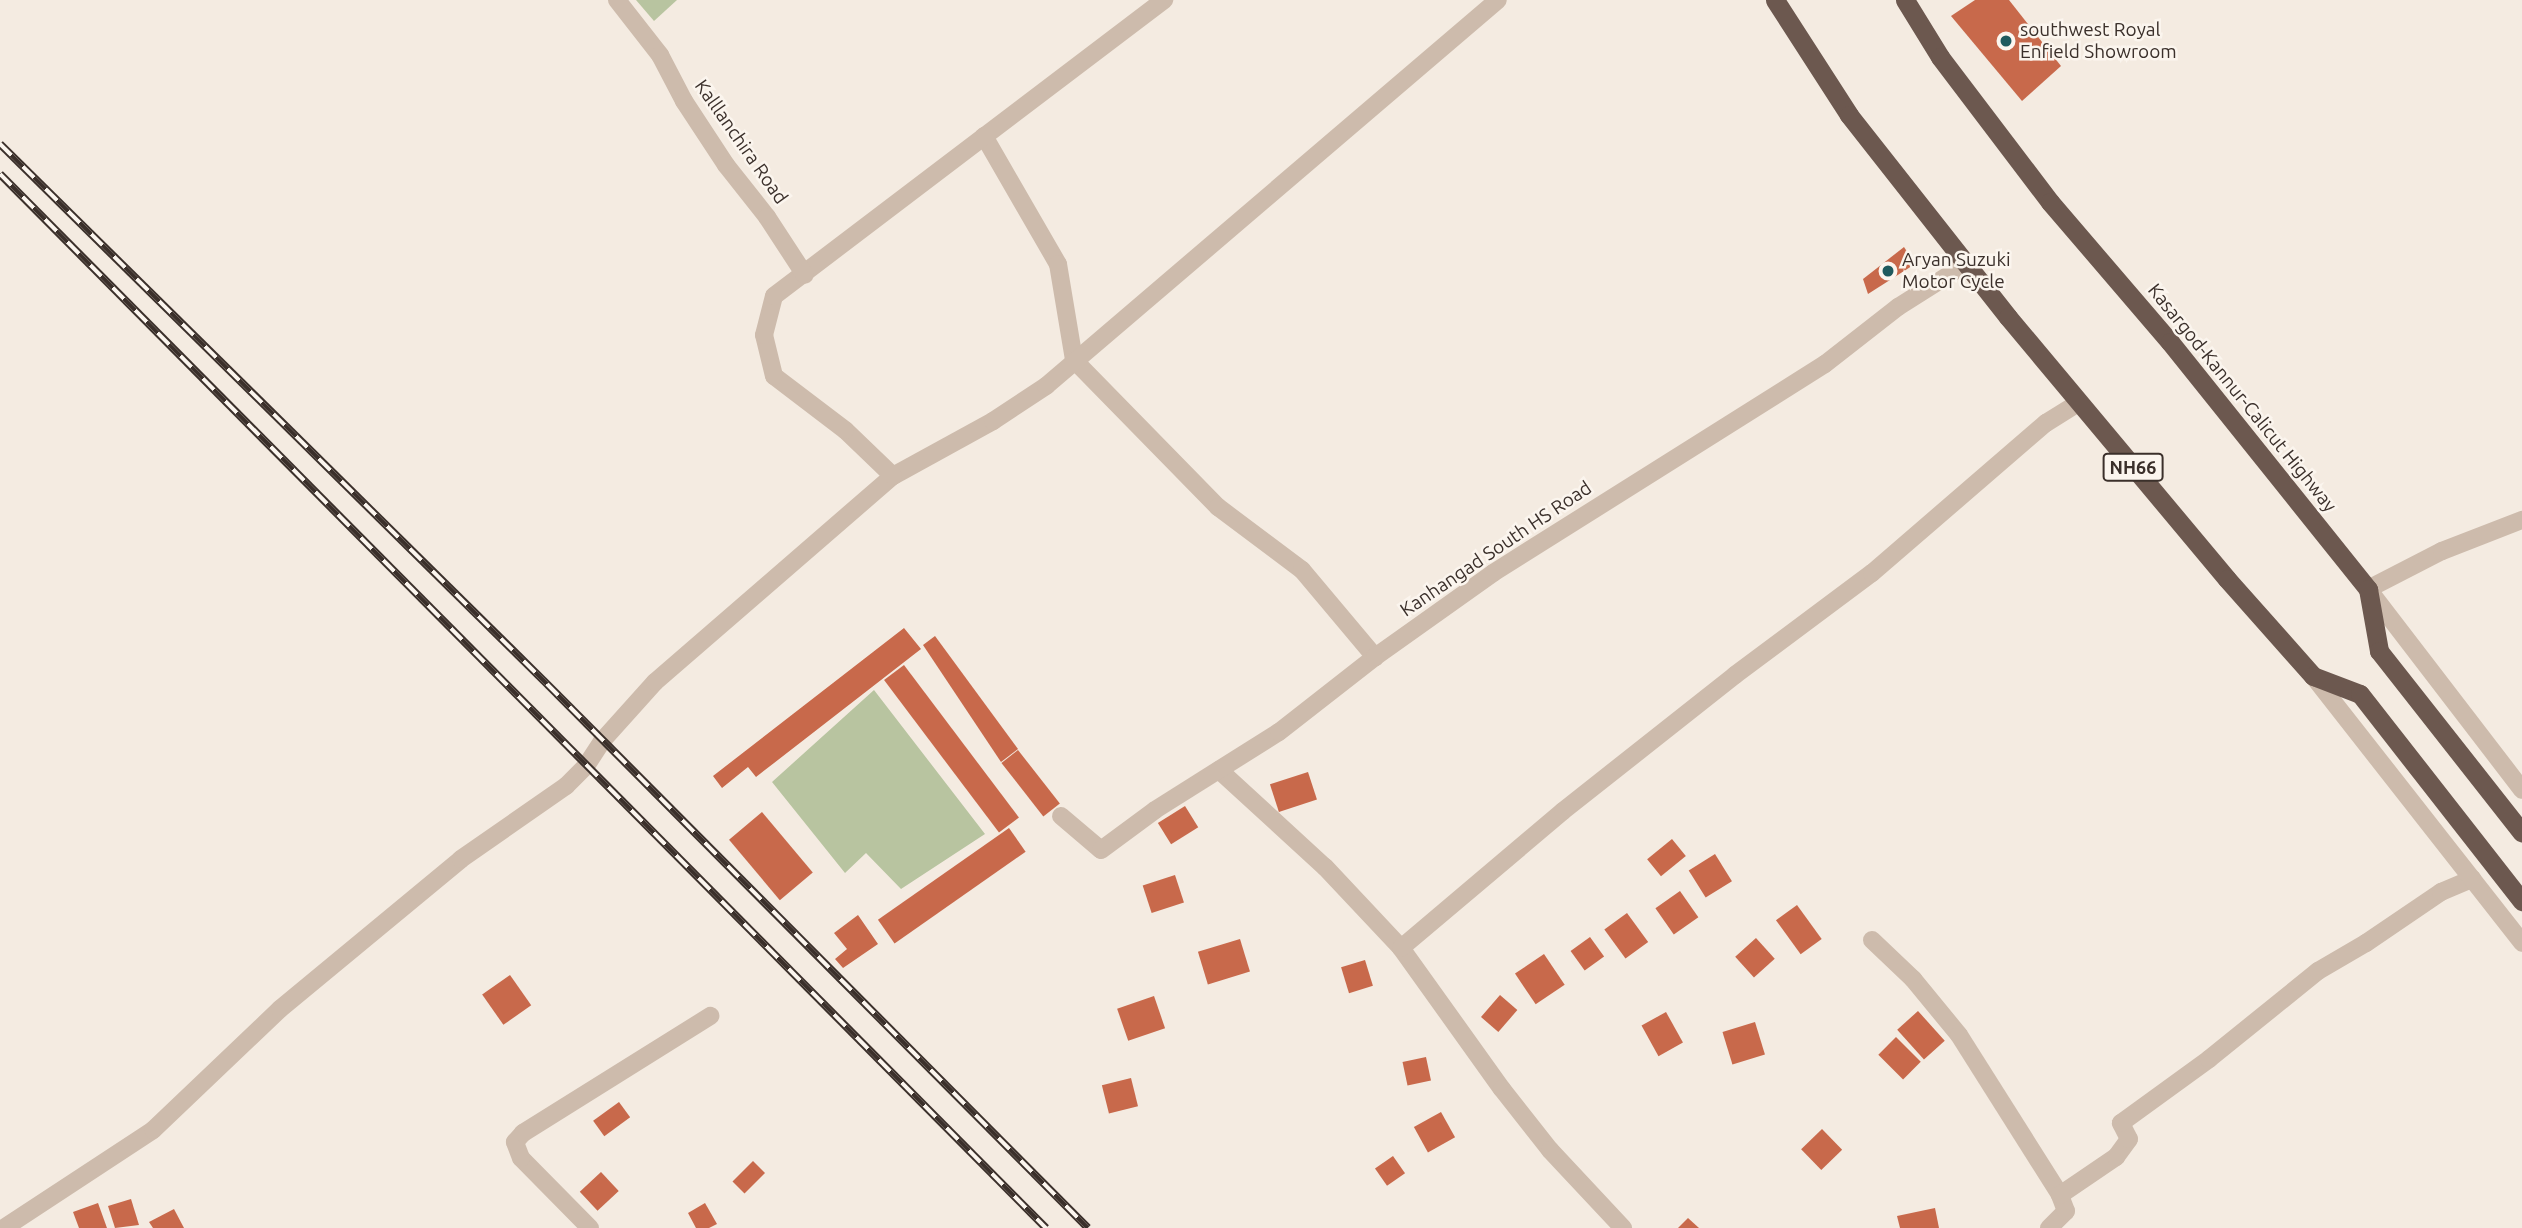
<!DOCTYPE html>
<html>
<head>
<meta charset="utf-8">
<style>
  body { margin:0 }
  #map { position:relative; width:2522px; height:1228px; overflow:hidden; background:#f4ebe1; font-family:Ubuntu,sans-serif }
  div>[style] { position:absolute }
  .green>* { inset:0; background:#b8c4a0 }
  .building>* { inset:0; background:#c8694b; transform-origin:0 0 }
  .minor>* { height:18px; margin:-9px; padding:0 9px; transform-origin:9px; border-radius:9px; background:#cdbbac }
  .tertiary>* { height:18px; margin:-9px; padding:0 9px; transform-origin:9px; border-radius:9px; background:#cdbbac }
  .trunk>* { height:19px; margin:-9.5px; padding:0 9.5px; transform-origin:9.5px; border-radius:9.5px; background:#6c584f }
  .rail>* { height:8px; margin-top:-4px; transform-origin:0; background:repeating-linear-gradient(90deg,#fbf5ee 0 16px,#3b302b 0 32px); box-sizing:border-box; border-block:2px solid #3b302b }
  .dots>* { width:19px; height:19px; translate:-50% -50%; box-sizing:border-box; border:4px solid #fbf5ee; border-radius:50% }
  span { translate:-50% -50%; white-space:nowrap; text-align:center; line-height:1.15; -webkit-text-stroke:5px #fbf5ee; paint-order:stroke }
  .shield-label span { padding:2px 5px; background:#fbf5ee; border:2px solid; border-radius:5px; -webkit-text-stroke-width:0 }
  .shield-label { font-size:18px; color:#3b302b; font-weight:700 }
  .poi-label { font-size:19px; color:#3b302b }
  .left { translate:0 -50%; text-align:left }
  .street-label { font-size:19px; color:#3b302b }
</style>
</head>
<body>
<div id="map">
  <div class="green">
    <i style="clip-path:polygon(636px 0,677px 0,654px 21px)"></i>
    <i style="clip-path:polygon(874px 690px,985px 834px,901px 889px,866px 853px,845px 873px,772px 782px)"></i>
  </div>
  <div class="building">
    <i style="clip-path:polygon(1975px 0,2009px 0,2061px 66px,2022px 101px,1951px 16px)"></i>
    <i style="clip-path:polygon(1904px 247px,1915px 264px,1868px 294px,1863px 279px)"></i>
    <i style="clip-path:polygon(904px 628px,921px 649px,756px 777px,748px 767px,722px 788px,713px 776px)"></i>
    <i style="clip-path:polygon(935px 636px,1018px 749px,1001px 762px,923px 645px)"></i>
    <i style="left:904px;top:665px;width:191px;height:25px;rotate:53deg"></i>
    <i style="left:1018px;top:750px;width:68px;height:21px;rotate:52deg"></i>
    <i style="left:1308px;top:772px;width:29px;height:40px;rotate:72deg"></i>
    <i style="left:1185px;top:806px;width:25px;height:32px;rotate:58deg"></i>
    <i style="left:762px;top:812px;width:79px;height:43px;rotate:50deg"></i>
    <i style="left:1009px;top:828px;width:29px;height:160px;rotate:55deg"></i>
    <i style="left:1672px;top:839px;width:22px;height:32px;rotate:51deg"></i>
    <i style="left:1715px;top:854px;width:32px;height:31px;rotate:58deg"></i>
    <i style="left:1175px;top:875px;width:29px;height:34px;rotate:72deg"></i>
    <i style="left:1680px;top:891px;width:32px;height:30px;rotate:55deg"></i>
    <i style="left:1797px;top:905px;width:42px;height:26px;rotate:54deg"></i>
    <i style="left:1627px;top:913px;width:36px;height:28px;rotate:54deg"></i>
    <i style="clip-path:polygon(858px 915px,878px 944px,843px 968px,835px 959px,847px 949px,834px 933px)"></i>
    <i style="left:1590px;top:937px;width:24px;height:24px;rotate:54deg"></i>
    <i style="left:1756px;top:938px;width:28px;height:28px;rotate:48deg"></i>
    <i style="left:1240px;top:939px;width:34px;height:44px;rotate:73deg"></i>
    <i style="left:1544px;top:954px;width:37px;height:35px;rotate:56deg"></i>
    <i style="left:1365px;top:960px;width:27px;height:25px;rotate:73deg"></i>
    <i style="left:510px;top:975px;width:37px;height:34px;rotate:55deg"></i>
    <i style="left:1500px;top:995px;width:23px;height:29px;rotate:41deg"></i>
    <i style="left:1154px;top:996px;width:34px;height:39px;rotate:71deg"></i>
    <i style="left:1918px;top:1011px;width:40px;height:28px;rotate:48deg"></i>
    <i style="left:1666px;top:1012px;width:35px;height:28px;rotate:61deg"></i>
    <i style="left:1755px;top:1022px;width:34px;height:34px;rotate:73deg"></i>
    <i style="left:1896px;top:1037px;width:35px;height:25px;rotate:45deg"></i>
    <i style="left:1426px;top:1057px;width:24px;height:24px;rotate:78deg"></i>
    <i style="left:1131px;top:1078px;width:29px;height:30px;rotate:76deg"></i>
    <i style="left:619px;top:1102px;width:19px;height:32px;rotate:54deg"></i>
    <i style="left:1441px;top:1112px;width:29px;height:31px;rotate:61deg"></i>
    <i style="left:1822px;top:1129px;width:29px;height:29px;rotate:46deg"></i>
    <i style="left:1393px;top:1156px;width:21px;height:22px;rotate:55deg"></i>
    <i style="left:753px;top:1161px;width:17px;height:29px;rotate:45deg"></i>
    <i style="left:601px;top:1172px;width:26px;height:29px;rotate:47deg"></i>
    <i style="clip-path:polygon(131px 1199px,139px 1225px,115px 1228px,108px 1206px)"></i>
    <i style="clip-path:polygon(98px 1203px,107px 1228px,79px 1228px,73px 1212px)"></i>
    <i style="clip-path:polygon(705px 1203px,717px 1224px,709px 1228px,696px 1228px,688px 1213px)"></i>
    <i style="clip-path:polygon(1935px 1208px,1939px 1228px,1900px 1228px,1897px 1216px)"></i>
    <i style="clip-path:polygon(174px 1209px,184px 1228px,153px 1228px,149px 1222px)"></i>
    <i style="clip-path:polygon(1688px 1218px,1699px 1228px,1678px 1228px)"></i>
  </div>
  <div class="minor">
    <i style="left:984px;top:136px;width:148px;rotate:60deg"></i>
    <i style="left:1058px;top:264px;width:97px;rotate:80.5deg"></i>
    <i style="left:1074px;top:360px;width:206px;rotate:45.6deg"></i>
    <i style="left:1218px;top:507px;width:105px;rotate:36.9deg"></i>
    <i style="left:1302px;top:570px;width:114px;rotate:50deg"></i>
    <i style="left:893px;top:476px;width:114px;rotate:-28.8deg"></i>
    <i style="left:993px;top:421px;width:64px;rotate:-33.4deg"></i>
    <i style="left:1046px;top:386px;width:594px;rotate:-40.5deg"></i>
    <i style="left:2368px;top:589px;width:83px;rotate:-27.2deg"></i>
    <i style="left:2442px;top:551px;width:86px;rotate:-21.2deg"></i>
    <i style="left:1219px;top:770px;width:144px;rotate:42.5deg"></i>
    <i style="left:1325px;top:867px;width:111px;rotate:46.8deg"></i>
    <i style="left:1401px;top:948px;width:173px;rotate:54.4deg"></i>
    <i style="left:1502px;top:1089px;width:78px;rotate:51.8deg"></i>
    <i style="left:1550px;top:1150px;width:107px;rotate:46.9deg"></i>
    <i style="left:1872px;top:940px;width:57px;rotate:43.6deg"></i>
    <i style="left:1913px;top:979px;width:72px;rotate:50.6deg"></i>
    <i style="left:1959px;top:1035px;width:189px;rotate:57.7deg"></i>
    <i style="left:1401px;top:948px;width:212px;rotate:-40.2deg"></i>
    <i style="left:1563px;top:811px;width:219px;rotate:-38.3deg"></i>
    <i style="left:1735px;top:675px;width:171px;rotate:-36.7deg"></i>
    <i style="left:1872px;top:573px;width:230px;rotate:-40.8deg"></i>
    <i style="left:2046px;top:423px;width:39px;rotate:-32deg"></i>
    <i style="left:4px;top:1228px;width:178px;rotate:-33.3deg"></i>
    <i style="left:153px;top:1130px;width:175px;rotate:-43.6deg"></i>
    <i style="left:280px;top:1009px;width:235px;rotate:-39.6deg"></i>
    <i style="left:461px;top:859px;width:128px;rotate:-34.8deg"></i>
    <i style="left:566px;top:786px;width:28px;rotate:-45deg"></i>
    <i style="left:586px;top:766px;width:30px;rotate:-57deg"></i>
    <i style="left:602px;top:741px;width:79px;rotate:-48.1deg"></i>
    <i style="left:655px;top:682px;width:315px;rotate:-40.9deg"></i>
    <i style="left:893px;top:476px;width:66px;rotate:-136.2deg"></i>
    <i style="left:845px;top:430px;width:89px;rotate:-142.7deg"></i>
    <i style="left:774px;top:376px;width:42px;rotate:-103.7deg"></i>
    <i style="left:764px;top:335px;width:40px;rotate:-75.6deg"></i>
    <i style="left:774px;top:296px;width:490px;rotate:-37.2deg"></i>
    <i style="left:590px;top:1228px;width:98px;rotate:-134.6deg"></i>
    <i style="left:521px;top:1158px;width:17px;rotate:-111deg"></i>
    <i style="left:515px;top:1142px;width:12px;rotate:-48deg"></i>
    <i style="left:523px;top:1133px;width:221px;rotate:-32deg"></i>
    <i style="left:2049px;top:1228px;width:24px;rotate:-45deg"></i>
    <i style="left:2066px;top:1211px;width:17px;rotate:-111deg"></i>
    <i style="left:2060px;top:1195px;width:68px;rotate:-34.2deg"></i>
    <i style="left:2116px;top:1157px;width:22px;rotate:-54deg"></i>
    <i style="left:2129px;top:1139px;width:18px;rotate:-117deg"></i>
    <i style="left:2121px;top:1123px;width:109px;rotate:-36deg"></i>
    <i style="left:2209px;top:1059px;width:140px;rotate:-38.9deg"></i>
    <i style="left:2318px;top:971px;width:56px;rotate:-30.3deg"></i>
    <i style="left:2366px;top:943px;width:91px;rotate:-34.2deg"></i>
    <i style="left:2441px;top:892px;width:34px;rotate:-23deg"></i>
  </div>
  <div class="tertiary">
    <i style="left:617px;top:0;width:70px;rotate:52deg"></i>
    <i style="left:660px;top:55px;width:52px;rotate:62.4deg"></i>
    <i style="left:684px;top:101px;width:77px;rotate:56.7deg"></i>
    <i style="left:726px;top:165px;width:66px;rotate:51.7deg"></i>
    <i style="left:767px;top:217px;width:69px;rotate:56.8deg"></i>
    <i style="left:2368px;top:589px;width:253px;rotate:52.5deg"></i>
    <i style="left:2313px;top:676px;width:339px;rotate:51.9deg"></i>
    <i style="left:1061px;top:816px;width:52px;rotate:40.4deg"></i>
    <i style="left:1101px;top:850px;width:67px;rotate:-36.5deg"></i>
    <i style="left:1155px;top:810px;width:146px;rotate:-32.2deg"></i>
    <i style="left:1279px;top:732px;width:122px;rotate:-38deg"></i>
    <i style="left:1375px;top:657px;width:145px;rotate:-35.4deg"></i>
    <i style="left:1493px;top:573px;width:392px;rotate:-32.2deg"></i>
    <i style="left:1825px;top:364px;width:93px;rotate:-38deg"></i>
    <i style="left:1898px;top:307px;width:80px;rotate:-32.3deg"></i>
  </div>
  <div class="trunk">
    <i style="left:1775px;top:0;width:137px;rotate:57.2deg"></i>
    <i style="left:1849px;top:115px;width:257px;rotate:51.8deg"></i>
    <i style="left:2008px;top:317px;width:341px;rotate:50.1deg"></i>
    <i style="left:2227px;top:579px;width:130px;rotate:48.4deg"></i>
    <i style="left:2313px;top:676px;width:50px;rotate:21deg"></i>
    <i style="left:2360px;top:694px;width:263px;rotate:52deg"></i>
    <i style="left:1905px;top:0;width:67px;rotate:58.4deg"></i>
    <i style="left:1940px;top:57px;width:182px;rotate:52.8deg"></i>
    <i style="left:2050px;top:202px;width:184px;rotate:49.4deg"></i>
    <i style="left:2170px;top:342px;width:317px;rotate:51.3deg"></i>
    <i style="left:2368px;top:589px;width:63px;rotate:79.9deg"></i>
    <i style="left:2379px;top:651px;width:231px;rotate:51.8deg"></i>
  </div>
  <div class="rail">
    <i style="left:0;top:144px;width:769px;rotate:44.63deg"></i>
    <i style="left:547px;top:684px;width:767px;rotate:45.16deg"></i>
    <i style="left:0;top:174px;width:1485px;rotate:45.22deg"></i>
  </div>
  <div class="dots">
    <i style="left:2006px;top:41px;background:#1f5a5e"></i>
    <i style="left:1888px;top:271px;background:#1f5a5e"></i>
  </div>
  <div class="shield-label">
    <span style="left:2133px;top:467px">NH66</span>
  </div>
  <div class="poi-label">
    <span class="left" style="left:2020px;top:41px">southwest Royal<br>Enfield Showroom</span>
    <span class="left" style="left:1902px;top:271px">Aryan Suzuki<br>Motor Cycle</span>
  </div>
  <div class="street-label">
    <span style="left:741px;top:142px;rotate:55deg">Kalllanchira Road</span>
    <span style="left:2242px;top:398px;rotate:51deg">Kasargod-Kannur-Calicut Highway</span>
    <span style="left:1496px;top:549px;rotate:-34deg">Kanhangad South HS Road</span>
  </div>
</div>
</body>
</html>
